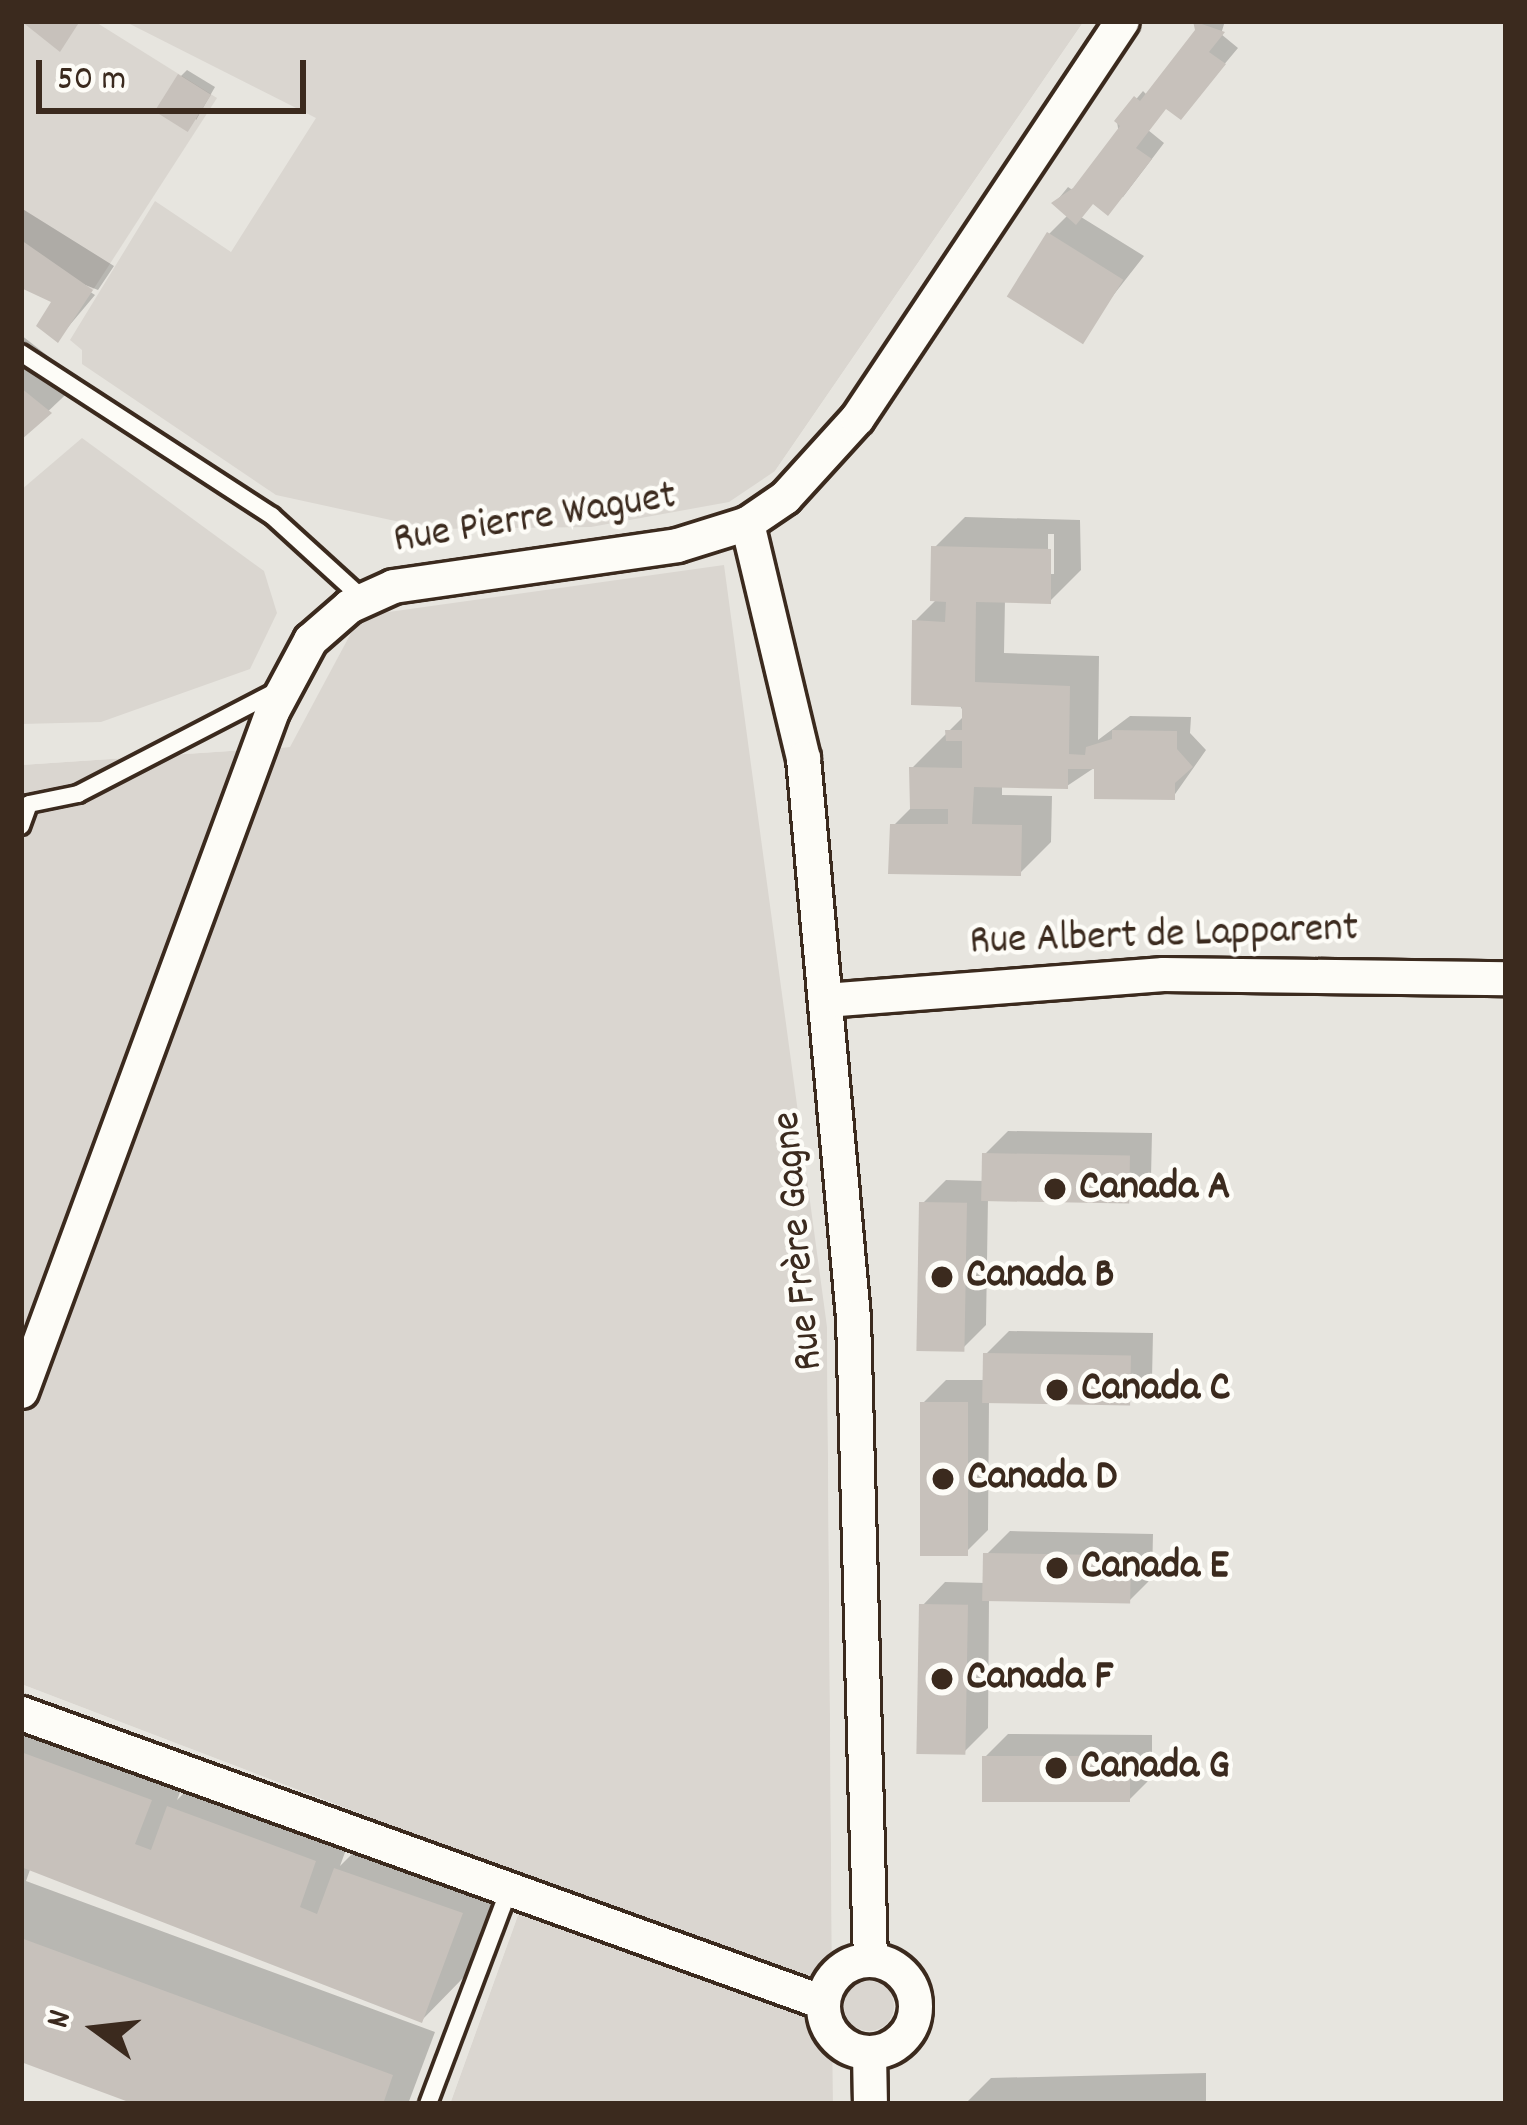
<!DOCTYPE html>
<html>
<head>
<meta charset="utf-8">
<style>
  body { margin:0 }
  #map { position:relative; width:1527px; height:2125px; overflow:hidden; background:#f5f4ee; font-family:Dekko,sans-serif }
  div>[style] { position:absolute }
  .built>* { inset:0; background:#e7e5df }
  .green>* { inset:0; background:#dad6d0 }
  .round { border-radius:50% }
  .shadow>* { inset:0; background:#0003 }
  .building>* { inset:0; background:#c7c1bb; transform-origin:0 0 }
  .roads { filter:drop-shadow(3px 0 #3b2a1e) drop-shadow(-3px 0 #3b2a1e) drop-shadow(0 3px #3b2a1e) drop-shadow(0 -3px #3b2a1e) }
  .lane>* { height:16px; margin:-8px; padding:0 8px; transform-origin:8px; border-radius:8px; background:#fdfcf7 }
  .street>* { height:33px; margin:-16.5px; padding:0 16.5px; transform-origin:16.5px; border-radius:16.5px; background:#fdfcf7 }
  .street>.ring { margin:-16.5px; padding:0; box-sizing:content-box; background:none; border:33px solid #fdfcf7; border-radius:50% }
  .dots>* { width:33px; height:33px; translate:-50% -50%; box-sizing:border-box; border:6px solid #fdfcf7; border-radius:50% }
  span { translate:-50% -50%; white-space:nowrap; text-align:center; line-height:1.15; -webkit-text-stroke:9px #fdfcf7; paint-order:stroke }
  .street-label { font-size:42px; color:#3b2a1e }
  .poi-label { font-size:42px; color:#3b2a1e; font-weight:700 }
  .left { translate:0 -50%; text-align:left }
  .frame { position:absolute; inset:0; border:24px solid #3b2a1e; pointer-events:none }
  .north { position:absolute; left:36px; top:1969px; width:120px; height:120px; -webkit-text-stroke:9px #fdfcf7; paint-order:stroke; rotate:285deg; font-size:33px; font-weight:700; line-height:48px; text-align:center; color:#3b2a1e }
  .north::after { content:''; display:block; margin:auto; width:42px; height:54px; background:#3b2a1e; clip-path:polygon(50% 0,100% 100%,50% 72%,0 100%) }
  .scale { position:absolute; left:36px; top:60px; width:270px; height:54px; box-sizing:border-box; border:6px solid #3b2a1e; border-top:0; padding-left:15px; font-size:36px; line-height:42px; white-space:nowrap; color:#3b2a1e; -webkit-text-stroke:9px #fdfcf7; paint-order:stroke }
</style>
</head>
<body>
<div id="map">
  <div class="built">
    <i style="clip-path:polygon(21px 21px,136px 21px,560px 220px,775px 471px,1084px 21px,1506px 21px,1506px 2104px,833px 2104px,827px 1327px,360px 616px,291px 747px,21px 765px)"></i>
    <i style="clip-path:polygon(21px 1684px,531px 1879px,450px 2104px,21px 2104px)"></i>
  </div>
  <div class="green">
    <i style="clip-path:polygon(21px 21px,94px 21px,217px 98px,93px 290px,21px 245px)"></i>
    <i style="clip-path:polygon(124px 21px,1084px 21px,775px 471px,729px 502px,591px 527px,432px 529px,276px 495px,82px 364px,82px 350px,70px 340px,155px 201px,231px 252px,316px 118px)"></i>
    <i style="clip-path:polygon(82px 438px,264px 571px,277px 613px,250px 669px,101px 722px,21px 724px,21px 490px)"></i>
    <i style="clip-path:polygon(724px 565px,827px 1327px,833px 2104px,450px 2104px,531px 1879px,21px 1684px,21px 765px,290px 747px,360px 616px)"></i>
    <i class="round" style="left:844px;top:1981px;width:50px;height:50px"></i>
  </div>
  <div class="shadow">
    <i style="clip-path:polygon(1197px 21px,1225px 21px,1221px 34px,1238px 48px,1181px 116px,1167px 105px,1148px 130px,1164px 143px,1123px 197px,1093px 201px,1081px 217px,1144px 256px,1079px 339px,1049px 234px,1069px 214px,1055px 203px,1068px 187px,1074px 191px,1119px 134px,1117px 122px,1143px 91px,1148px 96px,1199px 30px)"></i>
    <i style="clip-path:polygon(187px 70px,215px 87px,196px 120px,181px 76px)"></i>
    <i style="clip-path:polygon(21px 208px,114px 266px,98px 290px,70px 279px,95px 295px,58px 339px,55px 301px,21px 279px)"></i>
    <i style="clip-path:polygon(21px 335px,80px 381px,21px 437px)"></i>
    <i style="clip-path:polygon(evenodd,965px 517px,1080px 520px,1081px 570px,1050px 601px,1005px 600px,1004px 653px,1099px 656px,1098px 740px,1130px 716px,1191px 717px,1190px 733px,1206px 750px,1173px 797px,1097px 766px,1067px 786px,1002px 785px,1002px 795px,1052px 796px,1051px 842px,1020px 873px,893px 826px,913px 806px,912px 768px,965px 715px,915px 621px,938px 598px,934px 548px,965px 517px,1048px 534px,1054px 534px,1054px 574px,1048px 574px,1048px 534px)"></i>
    <i style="clip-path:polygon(1008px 1131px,1152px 1133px,1151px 1177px,1127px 1200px,988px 1198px,986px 1325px,963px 1348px,922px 1204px,946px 1180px,985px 1181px,985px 1154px)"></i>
    <i style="clip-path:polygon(1009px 1331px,1153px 1333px,1152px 1379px,1129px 1402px,989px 1400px,988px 1530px,964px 1554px,923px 1403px,946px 1380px,986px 1380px,986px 1354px)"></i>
    <i style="clip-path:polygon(1010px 1531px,1153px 1534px,1152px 1578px,1129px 1601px,989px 1599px,988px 1728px,965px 1751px,922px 1606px,945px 1582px,986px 1583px,986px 1555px)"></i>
    <i style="clip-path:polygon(36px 1699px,194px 1757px,177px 1800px,213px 1764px,358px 1817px,340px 1866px,379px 1827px,505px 1870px,465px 1976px,422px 2020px,31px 1867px,26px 1881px,435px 2032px,408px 2104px,142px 2104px,21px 2059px,21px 1714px)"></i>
    <i style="clip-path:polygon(1008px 1734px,1152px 1735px,1152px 1777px,1129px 1800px,985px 1757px)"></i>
    <i style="clip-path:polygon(1206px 2073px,1206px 2104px,965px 2104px,991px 2078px)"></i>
  </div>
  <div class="building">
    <i style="clip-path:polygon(21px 21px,80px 21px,60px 52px)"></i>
    <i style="clip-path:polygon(1193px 21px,1225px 32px,1209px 52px,1226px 64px,1181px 120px,1166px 109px,1136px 148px,1152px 159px,1108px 216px,1093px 204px,1076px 225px,1051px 203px,1073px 188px,1120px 126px,1114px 121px,1134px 96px,1140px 101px,1195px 30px)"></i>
    <i style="left:178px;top:74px;width:39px;height:44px;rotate:32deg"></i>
    <i style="left:1047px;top:232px;width:90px;height:76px;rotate:32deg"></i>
    <i style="clip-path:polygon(21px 240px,93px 290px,58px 343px,36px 326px,51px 302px,21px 288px)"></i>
    <i style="clip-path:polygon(21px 388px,52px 413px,21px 440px)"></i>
    <i style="clip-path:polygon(931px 546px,1051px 549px,1051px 604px,976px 602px,975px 682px,1070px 686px,1069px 754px,1085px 755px,1086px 747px,1112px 739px,1112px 730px,1177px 731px,1177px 749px,1193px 767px,1175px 783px,1175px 800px,1094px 799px,1094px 769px,1068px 769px,1068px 789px,974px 787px,972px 824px,1022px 825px,1021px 876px,888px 874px,890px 824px,948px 824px,948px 809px,910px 809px,909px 767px,962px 768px,962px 741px,946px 741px,945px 730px,962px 730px,962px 707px,911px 705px,912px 620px,945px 622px,946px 602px,930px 601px)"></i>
    <i style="left:982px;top:1153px;width:148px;height:48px;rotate:1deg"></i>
    <i style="left:919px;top:1202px;width:48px;height:149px;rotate:1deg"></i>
    <i style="left:983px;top:1353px;width:148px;height:50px;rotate:1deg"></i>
    <i style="left:920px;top:1402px;width:48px;height:154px"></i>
    <i style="left:983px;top:1553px;width:148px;height:48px;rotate:1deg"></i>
    <i style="left:919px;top:1604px;width:49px;height:150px;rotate:1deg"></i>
    <i style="clip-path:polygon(21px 1752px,152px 1800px,135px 1844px,151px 1850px,167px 1806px,316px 1861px,300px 1907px,317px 1914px,334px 1868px,463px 1913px,422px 2023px,21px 1867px)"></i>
    <i style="left:982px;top:1756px;width:148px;height:46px"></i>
    <i style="clip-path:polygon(21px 1938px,393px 2075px,383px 2104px,134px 2104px,21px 2062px)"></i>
  </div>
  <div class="roads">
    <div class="lane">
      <i style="left:21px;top:353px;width:299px;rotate:33deg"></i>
      <i style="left:272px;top:516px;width:122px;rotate:42.3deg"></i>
      <i style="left:21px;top:826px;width:23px;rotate:-70deg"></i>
      <i style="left:29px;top:804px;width:50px;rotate:-11.5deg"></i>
      <i style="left:78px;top:794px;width:222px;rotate:-27.4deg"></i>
      <i style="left:428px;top:2104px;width:227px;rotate:-69.3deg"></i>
    </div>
    <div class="street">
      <i style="left:747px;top:523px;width:242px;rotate:76.6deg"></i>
      <i style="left:803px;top:758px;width:561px;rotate:84.89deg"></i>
      <i style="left:853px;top:1317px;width:643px;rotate:88.49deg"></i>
      <i style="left:825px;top:1000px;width:339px;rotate:-4.4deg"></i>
      <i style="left:1163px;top:974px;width:343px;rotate:0.7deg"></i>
      <i style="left:21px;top:1391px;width:725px;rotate:-69.74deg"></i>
      <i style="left:272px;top:711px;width:81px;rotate:-61.8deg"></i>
      <i style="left:310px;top:640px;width:52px;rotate:-41.1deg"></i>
      <i style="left:349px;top:606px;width:48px;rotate:-24.4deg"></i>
      <i style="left:393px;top:586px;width:287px;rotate:-8.2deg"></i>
      <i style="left:677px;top:545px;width:73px;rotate:-17.4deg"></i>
      <i style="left:747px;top:523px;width:46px;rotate:-34.4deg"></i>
      <i style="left:785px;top:497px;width:107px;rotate:-47.7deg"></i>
      <i style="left:857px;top:418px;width:477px;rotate:-56.3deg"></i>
      <i style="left:21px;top:1713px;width:852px;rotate:19.82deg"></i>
      <i class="ring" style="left:823px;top:1960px;width:59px;height:59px"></i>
      <i style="left:869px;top:2053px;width:51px;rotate:88.9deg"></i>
    </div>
  </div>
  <div class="dots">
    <i style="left:1055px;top:1189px;background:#3b2a1e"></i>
    <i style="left:942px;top:1277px;background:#3b2a1e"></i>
    <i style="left:1057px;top:1390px;background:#3b2a1e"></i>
    <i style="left:943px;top:1479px;background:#3b2a1e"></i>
    <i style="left:1057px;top:1568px;background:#3b2a1e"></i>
    <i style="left:942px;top:1679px;background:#3b2a1e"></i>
    <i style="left:1056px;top:1768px;background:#3b2a1e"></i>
  </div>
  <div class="street-label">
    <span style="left:535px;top:520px;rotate:-9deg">Rue Pierre Waguet</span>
    <span style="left:1164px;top:937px;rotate:-2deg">Rue Albert de Lapparent</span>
    <span style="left:800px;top:1241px;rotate:-95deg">Rue Frère Gagne</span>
  </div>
  <div class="poi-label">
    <span class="left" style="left:1079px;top:1189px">Canada A</span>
    <span class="left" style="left:966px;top:1277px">Canada B</span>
    <span class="left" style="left:1081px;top:1390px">Canada C</span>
    <span class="left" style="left:967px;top:1479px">Canada D</span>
    <span class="left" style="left:1081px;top:1568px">Canada E</span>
    <span class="left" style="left:966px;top:1679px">Canada F</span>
    <span class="left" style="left:1080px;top:1768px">Canada G</span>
  </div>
  <div class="frame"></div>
  <div class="north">N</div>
  <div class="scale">50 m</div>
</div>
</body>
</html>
